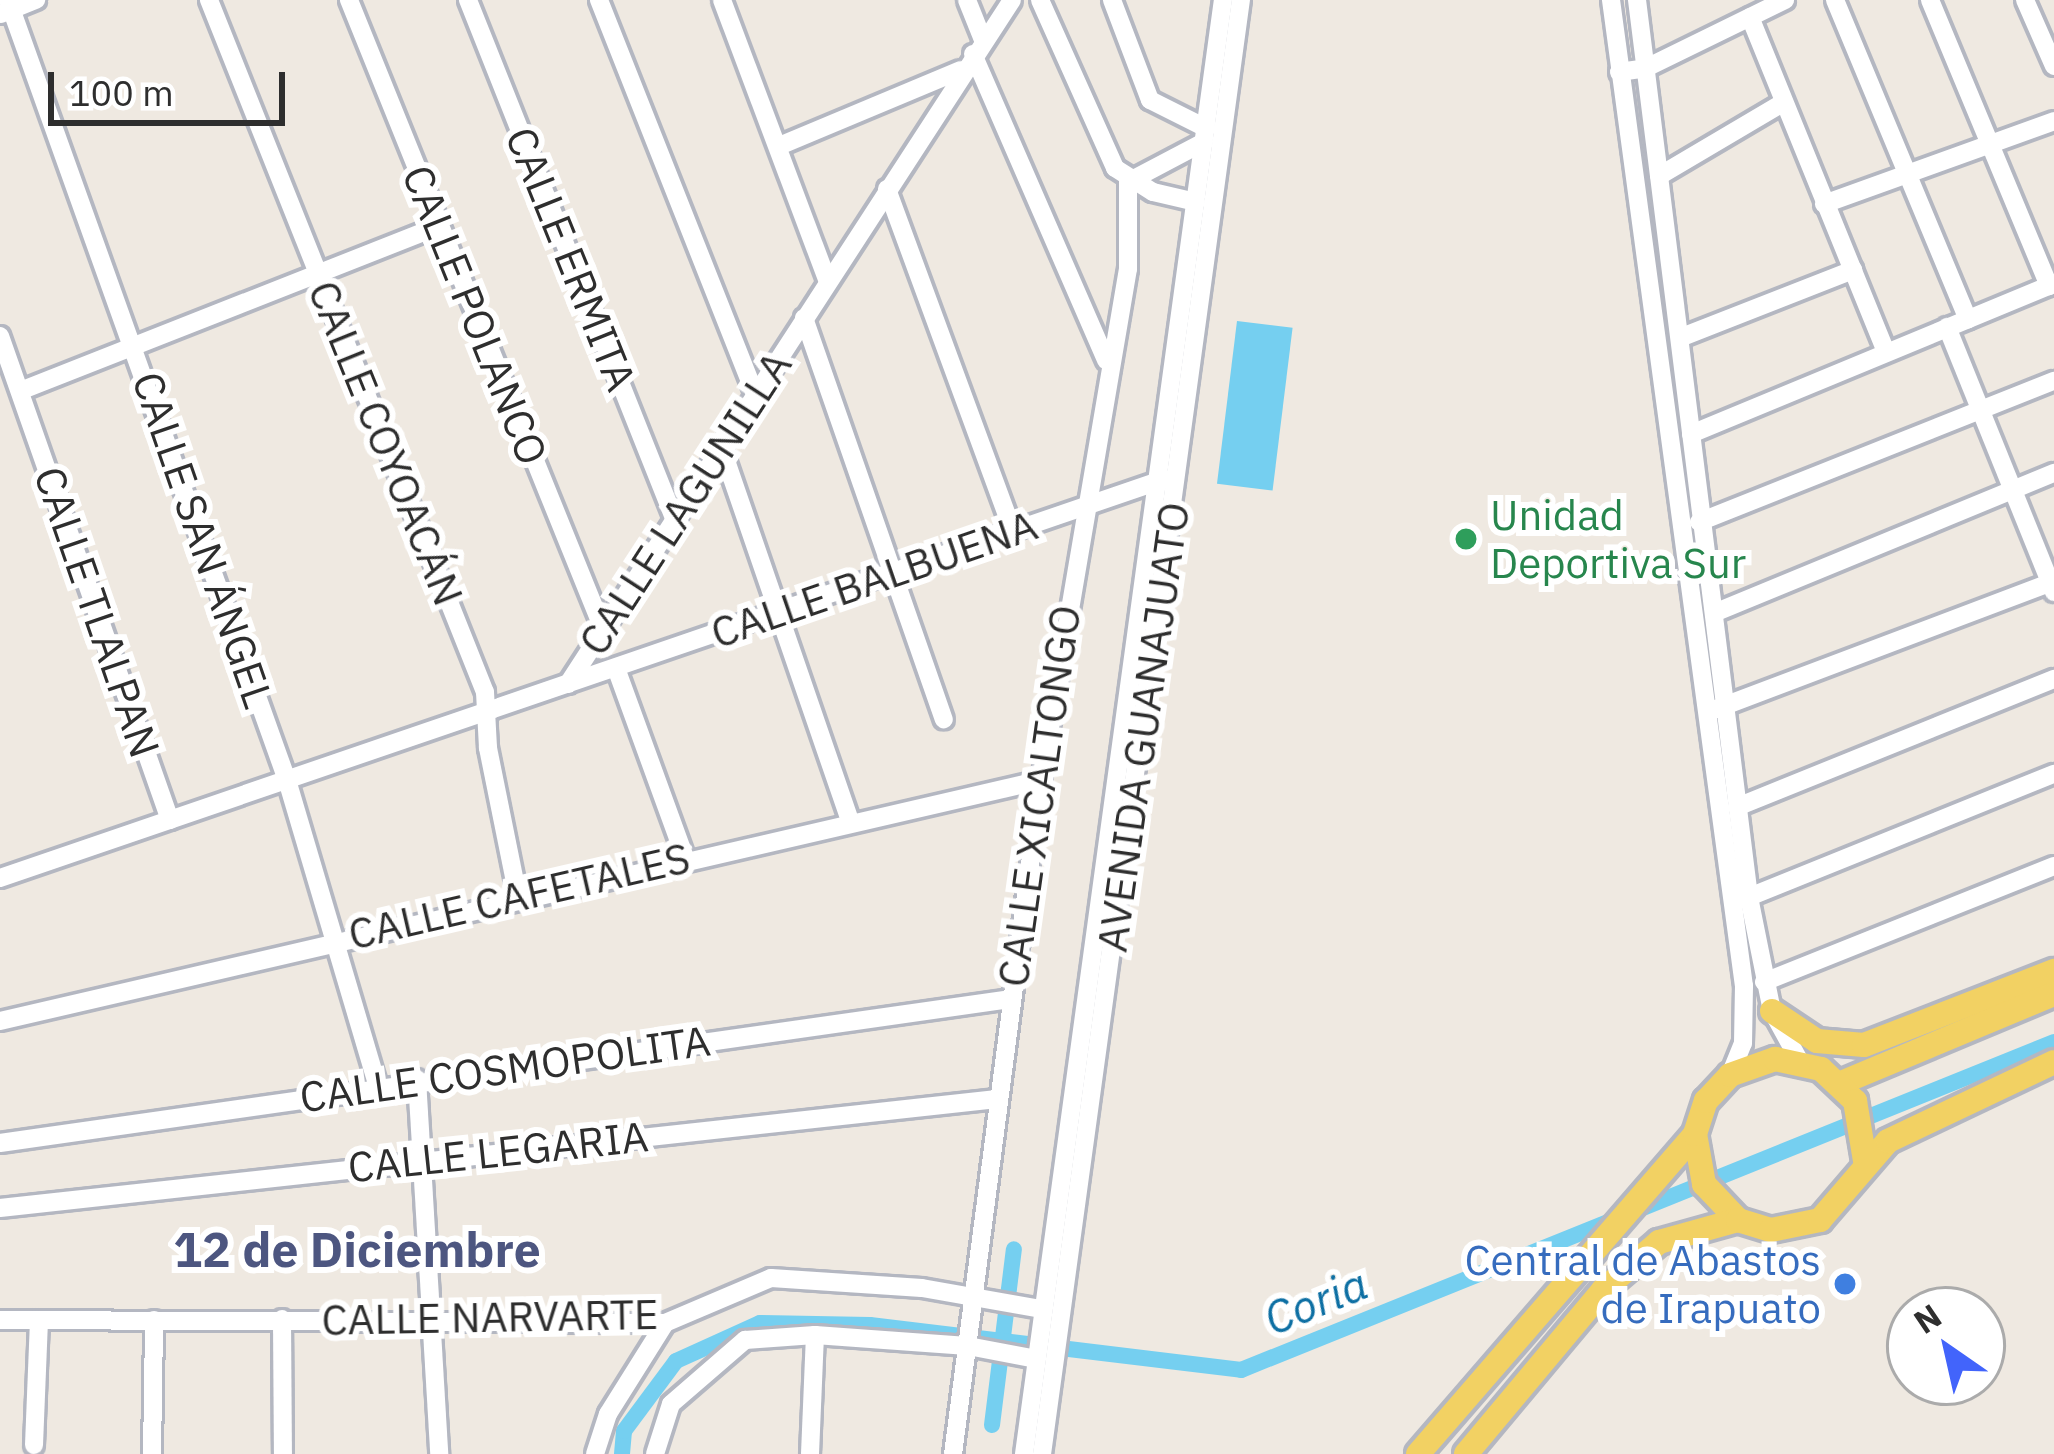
<!DOCTYPE html>
<html>
<head>
<meta charset="utf-8">
<style>
  body { margin:0 }
  #map { position:relative; width:2054px; height:1454px; overflow:hidden; background:#efe9e1; font-family:"IBM Plex Sans",sans-serif }
  div>[style] { position:absolute }
  .water>* { inset:0; background:#75cff0; transform-origin:0 0 }
  .canal>* { height:16px; margin:-8px; padding:0 8px; transform-origin:8px; border-radius:8px; background:#75cff0 }
  .roads { filter:drop-shadow(3px 0 #b4b7c1) drop-shadow(-3px 0 #b4b7c1) drop-shadow(0 3px #b4b7c1) drop-shadow(0 -3px #b4b7c1) }
  .minor>* { height:18px; margin:-9px; padding:0 9px; transform-origin:9px; border-radius:9px; background:#fff }
  .major>* { height:24px; margin:-12px; padding:0 12px; transform-origin:12px; border-radius:12px; background:#f2d163 }
  .dots>* { width:33px; height:33px; translate:-50% -50%; box-sizing:border-box; border:6px solid #fff; border-radius:50% }
  span { translate:-50% -50%; white-space:nowrap; text-align:center; line-height:1.15; -webkit-text-stroke:12px #fff; paint-order:stroke }
  .street-label { font-size:42px; color:#2e2e2e }
  .leisure-label { font-size:42px; color:#27864d }
  .left { translate:0 -50%; text-align:left }
  .shop-label { font-size:42px; color:#366cbe }
  .right { translate:-100% -50%; text-align:right }
  .water-label { font-size:45px; color:#0d6fa3; font-style:italic }
  .quarter-label { font-size:48px; color:#4d5680; font-weight:700 }
  .north { position:absolute; left:1886px; top:1286px; width:120px; height:120px; box-sizing:border-box; background:#fff; border:3px solid #ababab; border-radius:50%; rotate:326deg; font-size:33px; font-weight:700; line-height:48px; text-align:center; color:#2e2e2e }
  .north::after { content:''; display:block; margin:auto; width:42px; height:54px; background:#4264fb; clip-path:polygon(50% 0,100% 100%,50% 72%,0 100%) }
  .scale { position:absolute; left:48px; top:72px; width:237px; height:54px; box-sizing:border-box; border:6px solid #2e2e2e; border-top:0; padding-left:15px; font-size:36px; line-height:42px; white-space:nowrap; color:#2e2e2e; -webkit-text-stroke:9px #fff; paint-order:stroke }
</style>
</head>
<body>
<div id="map">
  <div class="water">
    <i style="left:1237px;top:321px;width:56px;height:164px;rotate:7deg"></i>
  </div>
  <div class="canal">
    <i style="left:992px;top:1425px;width:177px;rotate:-82.9deg"></i>
    <i style="left:622px;top:1454px;width:23px;rotate:-85deg"></i>
    <i style="left:624px;top:1431px;width:87px;rotate:-53.4deg"></i>
    <i style="left:676px;top:1361px;width:92px;rotate:-24.3deg"></i>
    <i style="left:760px;top:1323px;width:110px;rotate:1deg"></i>
    <i style="left:870px;top:1325px;width:374px;rotate:6.9deg"></i>
    <i style="left:1241px;top:1370px;width:877px;rotate:-21.97deg"></i>
  </div>
  <div class="roads">
    <div class="minor">
      <i style="left:8px;top:0;width:828px;rotate:70.32deg"></i>
      <i style="left:287px;top:780px;width:320px;rotate:73.5deg"></i>
      <i style="left:209px;top:0;width:745px;rotate:68.26deg"></i>
      <i style="left:485px;top:692px;width:56px;rotate:86.9deg"></i>
      <i style="left:488px;top:748px;width:152px;rotate:78.6deg"></i>
      <i style="left:349px;top:0;width:678px;rotate:68.01deg"></i>
      <i style="left:468px;top:0;width:557px;rotate:68.31deg"></i>
      <i style="left:599px;top:0;width:426px;rotate:68.4deg"></i>
      <i style="left:722px;top:0;width:299px;rotate:69.4deg"></i>
      <i style="left:967px;top:0;width:43px;rotate:68.2deg"></i>
      <i style="left:1040px;top:0;width:184px;rotate:65.9deg"></i>
      <i style="left:1115px;top:168px;width:45px;rotate:32.3deg"></i>
      <i style="left:1153px;top:192px;width:44px;rotate:13.1deg"></i>
      <i style="left:1112px;top:0;width:107px;rotate:69.2deg"></i>
      <i style="left:1150px;top:100px;width:63px;rotate:26.6deg"></i>
      <i style="left:1611px;top:0;width:995px;rotate:82.32deg"></i>
      <i style="left:1744px;top:986px;width:57px;rotate:91deg"></i>
      <i style="left:1743px;top:1043px;width:35px;rotate:112deg"></i>
      <i style="left:1637px;top:0;width:904px;rotate:82.88deg"></i>
      <i style="left:1749px;top:897px;width:116px;rotate:78.6deg"></i>
      <i style="left:1772px;top:1011px;width:56px;rotate:61.1deg"></i>
      <i style="left:1835px;top:0;width:346px;rotate:67.4deg"></i>
      <i style="left:1930px;top:0;width:310px;rotate:67.4deg"></i>
      <i style="left:2025px;top:0;width:72px;rotate:66.3deg"></i>
      <i style="left:1px;top:14px;width:38px;rotate:-22deg"></i>
      <i style="left:1750px;top:17px;width:362px;rotate:67.9deg"></i>
      <i style="left:973px;top:54px;width:334px;rotate:66.5deg"></i>
      <i style="left:1619px;top:72px;width:27px;rotate:-8deg"></i>
      <i style="left:1646px;top:68px;width:155px;rotate:-26.1deg"></i>
      <i style="left:779px;top:146px;width:197px;rotate:-22.7deg"></i>
      <i style="left:1659px;top:176px;width:145px;rotate:-30.6deg"></i>
      <i style="left:1128px;top:182px;width:86px;rotate:-27.8deg"></i>
      <i style="left:887px;top:189px;width:364px;rotate:69.8deg"></i>
      <i style="left:1824px;top:204px;width:245px;rotate:-19.8deg"></i>
      <i style="left:804px;top:318px;width:425px;rotate:70.8deg"></i>
      <i style="left:1947px;top:327px;width:286px;rotate:68deg"></i>
      <i style="left:0;top:336px;width:513px;rotate:70.65deg"></i>
      <i style="left:1682px;top:337px;width:184px;rotate:-21.4deg"></i>
      <i style="left:20px;top:391px;width:449px;rotate:-21.5deg"></i>
      <i style="left:1691px;top:434px;width:393px;rotate:-22.5deg"></i>
      <i style="left:722px;top:449px;width:392px;rotate:71deg"></i>
      <i style="left:1699px;top:522px;width:382px;rotate:-21.7deg"></i>
      <i style="left:1714px;top:613px;width:368px;rotate:-22.4deg"></i>
      <i style="left:616px;top:668px;width:202px;rotate:70deg"></i>
      <i style="left:568px;top:684px;width:815px;rotate:-57.01deg"></i>
      <i style="left:1716px;top:709px;width:361px;rotate:-20.7deg"></i>
      <i style="left:1737px;top:807px;width:342px;rotate:-22deg"></i>
      <i style="left:0;top:878px;width:1231px;rotate:-18.91deg"></i>
      <i style="left:1749px;top:897px;width:329px;rotate:-22deg"></i>
      <i style="left:1764px;top:982px;width:312px;rotate:-21.8deg"></i>
      <i style="left:0;top:1021px;width:1069px;rotate:-13.03deg"></i>
      <i style="left:417px;top:1079px;width:376px;rotate:86.6deg"></i>
      <i style="left:0;top:1143px;width:1020px;rotate:-8.11deg"></i>
      <i style="left:0;top:1208px;width:1003px;rotate:-6.24deg"></i>
      <i style="left:282px;top:1319px;width:135px;rotate:89.6deg"></i>
      <i style="left:0;top:1320px;width:665px;rotate:0.26deg"></i>
      <i style="left:665px;top:1323px;width:115px;rotate:-23deg"></i>
      <i style="left:771px;top:1278px;width:151px;rotate:3.8deg"></i>
      <i style="left:922px;top:1288px;width:121px;rotate:10deg"></i>
      <i style="left:34px;top:1445px;width:125px;rotate:-87.7deg"></i>
      <i style="left:152px;top:1454px;width:134px;rotate:-89.1deg"></i>
      <i style="left:595px;top:1454px;width:42px;rotate:-72deg"></i>
      <i style="left:608px;top:1414px;width:107px;rotate:-57.9deg"></i>
      <i style="left:655px;top:1454px;width:52px;rotate:-72.3deg"></i>
      <i style="left:671px;top:1404px;width:98px;rotate:-40.9deg"></i>
      <i style="left:745px;top:1340px;width:70px;rotate:-4.1deg"></i>
      <i style="left:815px;top:1335px;width:153px;rotate:4.1deg"></i>
      <i style="left:968px;top:1346px;width:69px;rotate:10.8deg"></i>
      <i style="left:810px;top:1454px;width:119px;rotate:-87.6deg"></i>
      <i style="left:953px;top:1454px;width:680px;rotate:-82.56deg"></i>
      <i style="left:1041px;top:780px;width:518px;rotate:-80.34deg"></i>
      <i style="left:1128px;top:269px;width:87px;rotate:-90deg"></i>
      <i style="left:1024px;top:1454px;width:1468px;rotate:-82.21deg"></i>
      <i style="left:1042px;top:1454px;width:1468px;rotate:-82.21deg"></i>
    </div>
    <div class="major">
      <i style="left:1772px;top:1011px;width:54px;rotate:33.7deg"></i>
      <i style="left:1817px;top:1041px;width:47px;rotate:4.9deg"></i>
      <i style="left:1864px;top:1045px;width:204px;rotate:-21.3deg"></i>
      <i style="left:1841px;top:1083px;width:231px;rotate:-22.7deg"></i>
      <i style="left:1695px;top:1134px;width:51px;rotate:79.8deg"></i>
      <i style="left:1704px;top:1184px;width:50px;rotate:46.6deg"></i>
      <i style="left:1418px;top:1454px;width:423px;rotate:-49.1deg"></i>
      <i style="left:1695px;top:1134px;width:35px;rotate:-72deg"></i>
      <i style="left:1706px;top:1101px;width:35px;rotate:-47deg"></i>
      <i style="left:1730px;top:1075px;width:48px;rotate:-19.6deg"></i>
      <i style="left:1775px;top:1059px;width:47px;rotate:12.3deg"></i>
      <i style="left:1821px;top:1069px;width:47px;rotate:43.3deg"></i>
      <i style="left:1855px;top:1101px;width:61px;rotate:80.5deg"></i>
      <i style="left:1466px;top:1454px;width:214px;rotate:-50.1deg"></i>
      <i style="left:1603px;top:1290px;width:74px;rotate:-40.6deg"></i>
      <i style="left:1659px;top:1242px;width:82px;rotate:-15.6deg"></i>
      <i style="left:1738px;top:1220px;width:34px;rotate:17deg"></i>
      <i style="left:1771px;top:1230px;width:50px;rotate:-11.5deg"></i>
      <i style="left:1820px;top:1220px;width:104px;rotate:-49.3deg"></i>
      <i style="left:1888px;top:1141px;width:184px;rotate:-25.4deg"></i>
    </div>
  </div>
  <div class="dots">
    <i style="left:1466px;top:539px;background:#2e9e5b"></i>
    <i style="left:1845px;top:1284px;background:#3f7fe0"></i>
  </div>
  <div class="street-label">
    <span style="left:571px;top:259px;rotate:68deg">CALLE ERMITA</span>
    <span style="left:475px;top:315px;rotate:68deg">CALLE POLANCO</span>
    <span style="left:386px;top:443px;rotate:68deg">CALLE COYOACÁN</span>
    <span style="left:685px;top:503px;rotate:-57deg">CALLE LAGUNILLA</span>
    <span style="left:203px;top:540px;rotate:71deg">CALLE SAN ÁNGEL</span>
    <span style="left:874px;top:579px;rotate:-19deg">CALLE BALBUENA</span>
    <span style="left:97px;top:612px;rotate:71deg">CALLE TLALPAN</span>
    <span style="left:1143px;top:727px;rotate:-82deg">AVENIDA GUANAJUATO</span>
    <span style="left:1039px;top:796px;rotate:-82deg">CALLE XICALTONGO</span>
    <span style="left:519px;top:896px;rotate:-13deg">CALLE CAFETALES</span>
    <span style="left:505px;top:1069px;rotate:-8deg">CALLE COSMOPOLITA</span>
    <span style="left:498px;top:1152px;rotate:-6deg">CALLE LEGARIA</span>
    <span style="left:490px;top:1317px;rotate:-1deg">CALLE NARVARTE</span>
  </div>
  <div class="leisure-label">
    <span class="left" style="left:1490px;top:539px">Unidad<br>Deportiva Sur</span>
  </div>
  <div class="shop-label">
    <span class="right" style="left:1821px;top:1284px">Central de Abastos<br>de Irapuato</span>
  </div>
  <div class="water-label">
    <span style="left:1316px;top:1301px;rotate:-22deg">Coria</span>
  </div>
  <div class="quarter-label">
    <span style="left:357px;top:1250px">12 de Diciembre</span>
  </div>
  <div class="north">N</div>
  <div class="scale">100 m</div>
</div>
</body>
</html>
